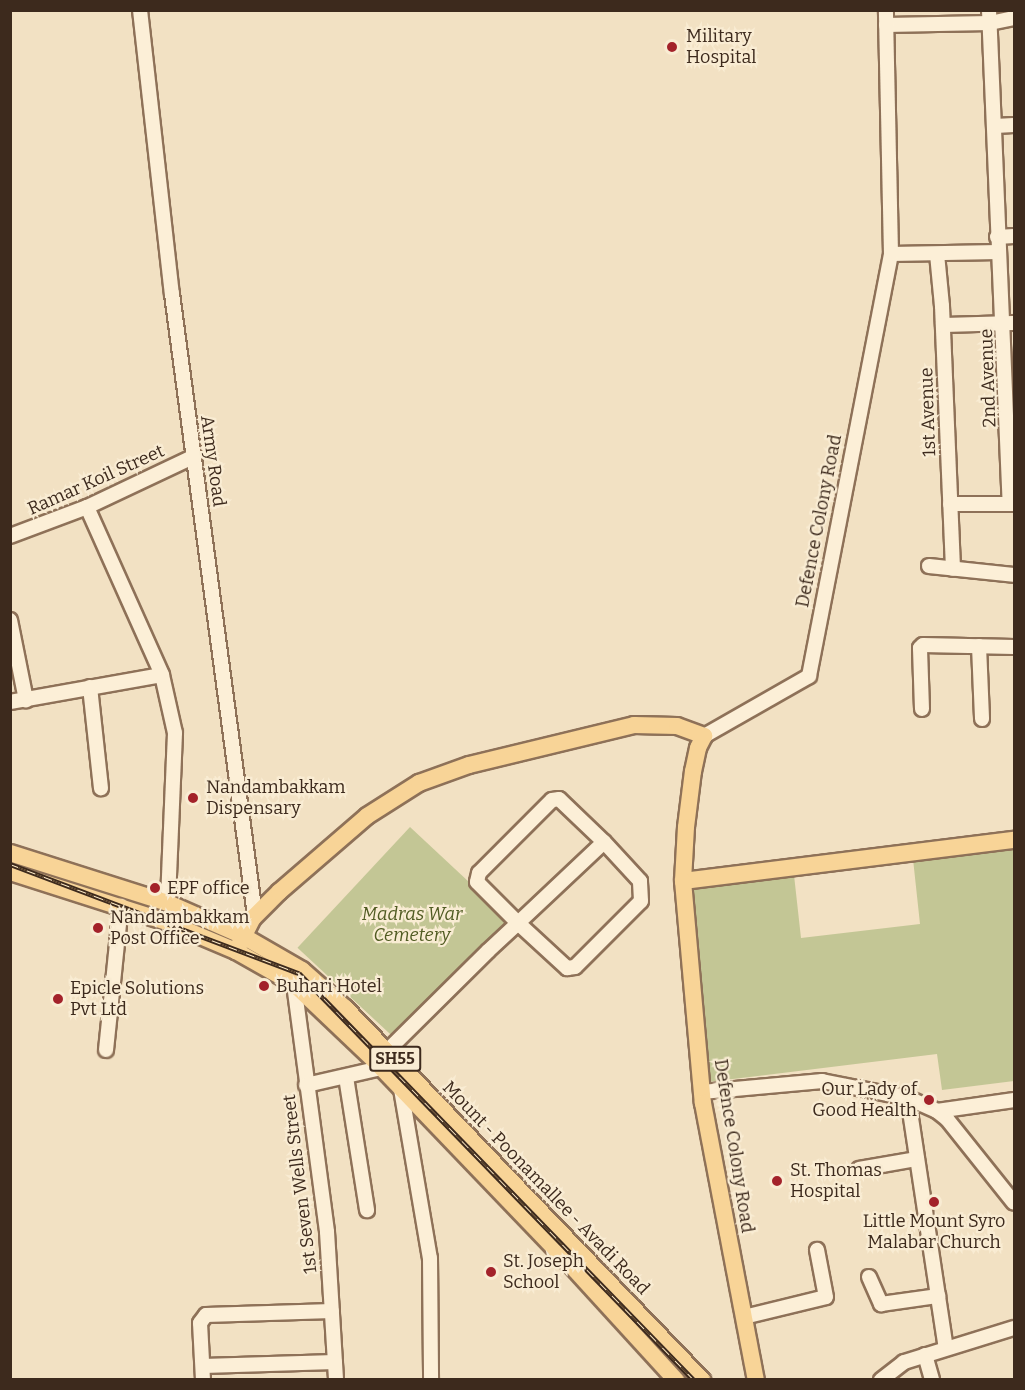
<!DOCTYPE html>
<html>
<head>
<meta charset="utf-8">
<style>
  body { margin:0 }
  #map { position:relative; width:1025px; height:1390px; overflow:hidden; background:#f2e1c3; font-family:Bitter,serif }
  div>[style] { position:absolute }
  .cemetery>* { inset:0; background:#c3c695; transform-origin:0 0 }
  .roads { filter:drop-shadow(2px 0 #8e7158) drop-shadow(-2px 0 #8e7158) drop-shadow(0 2px #8e7158) drop-shadow(0 -2px #8e7158) }
  .minor>* { height:14px; margin:-7px; padding:0 7px; transform-origin:7px; border-radius:7px; background:#fcefd7 }
  .major>* { height:16px; margin:-8px; padding:0 8px; transform-origin:8px; border-radius:8px; background:#f8d497 }
  .rail>* { height:5px; margin-top:-2.5px; transform-origin:0; background:repeating-linear-gradient(90deg,#f9ecd3 0 9px,#3d2a1d 0 18px); box-sizing:border-box; border-block:2px solid #3d2a1d }
  .dots>* { width:16px; height:16px; translate:-50% -50%; box-sizing:border-box; border:3px solid #f9ecd3; border-radius:50% }
  span { translate:-50% -50%; white-space:nowrap; text-align:center; line-height:1.15; -webkit-text-stroke:4.5px #f9ecd3; paint-order:stroke }
  .shield-label span { padding:2px 4px; background:#f9ecd3; border:2px solid; border-radius:4px; -webkit-text-stroke-width:0 }
  .shield-label { font-size:16px; color:#3d2a1d; font-weight:700 }
  .poi-label { font-size:18px; color:#3d2a1d }
  .left { translate:0 -50%; text-align:left }
  .right { translate:-100% -50%; text-align:right }
  .street-label { font-size:18px; color:#3d2a1d }
  .park-label { font-size:18px; color:#505b22; font-style:italic }
  .frame { position:absolute; inset:0; border:12px solid #3d2a1d; pointer-events:none }
</style>
</head>
<body>
<div id="map">
  <div class="cemetery">
    <i style="left:410px;top:827px;width:142px;height:165px;rotate:43deg"></i>
    <i style="clip-path:polygon(1014px 847px,1014px 1081px,942px 1090px,937px 1054px,708px 1082px,690px 887px,794px 875px,801px 938px,920px 924px,913px 859px)"></i>
  </div>
  <div class="roads">
    <div class="minor">
      <i style="left:140px;top:10px;width:286px;rotate:83.6deg"></i>
      <i style="left:172px;top:294px;width:627px;rotate:82.39deg"></i>
      <i style="left:989px;top:10px;width:494px;rotate:87.6deg"></i>
      <i style="left:886px;top:25px;width:104px;rotate:-1.1deg"></i>
      <i style="left:990px;top:23px;width:25px;rotate:-12deg"></i>
      <i style="left:995px;top:126px;width:19px;rotate:-3deg"></i>
      <i style="left:997px;top:237px;width:17px;rotate:-3deg"></i>
      <i style="left:891px;top:254px;width:108px;rotate:-1.1deg"></i>
      <i style="left:937px;top:254px;width:52px;rotate:84.5deg"></i>
      <i style="left:942px;top:306px;width:263px;rotate:87.6deg"></i>
      <i style="left:943px;top:325px;width:71px;rotate:-1.6deg"></i>
      <i style="left:950px;top:504px;width:64px"></i>
      <i style="left:87px;top:507px;width:184px;rotate:65.9deg"></i>
      <i style="left:162px;top:675px;width:59px;rotate:77.4deg"></i>
      <i style="left:175px;top:733px;width:170px;rotate:92.4deg"></i>
      <i style="left:10px;top:536px;width:82px;rotate:-20.6deg"></i>
      <i style="left:87px;top:507px;width:119px;rotate:-25.3deg"></i>
      <i style="left:929px;top:566px;width:85px;rotate:6deg"></i>
      <i style="left:10px;top:620px;width:82px;rotate:78.7deg"></i>
      <i style="left:979px;top:646px;width:73px;rotate:87.6deg"></i>
      <i style="left:90px;top:687px;width:102px;rotate:83.8deg"></i>
      <i style="left:10px;top:702px;width:154px;rotate:-10.1deg"></i>
      <i style="left:922px;top:709px;width:61px;rotate:-91.9deg"></i>
      <i style="left:920px;top:648px;width:4px;rotate:-45deg"></i>
      <i style="left:923px;top:645px;width:91px;rotate:1.3deg"></i>
      <i style="left:704px;top:736px;width:121px;rotate:-29.7deg"></i>
      <i style="left:809px;top:676px;width:430px;rotate:-79deg"></i>
      <i style="left:891px;top:254px;width:244px;rotate:-91.2deg"></i>
      <i style="left:294px;top:984px;width:250px;rotate:82.4deg"></i>
      <i style="left:327px;top:1232px;width:148px;rotate:86.5deg"></i>
      <i style="left:106px;top:1050px;width:145px;rotate:-84.1deg"></i>
      <i style="left:380px;top:1058px;width:152px;rotate:-44.7deg"></i>
      <i style="left:488px;top:951px;width:41px;rotate:-43deg"></i>
      <i style="left:518px;top:923px;width:118px;rotate:-43.3deg"></i>
      <i style="left:604px;top:842px;width:62px;rotate:-136.3deg"></i>
      <i style="left:559px;top:799px;width:7px;rotate:172deg"></i>
      <i style="left:552px;top:800px;width:103px;rotate:135deg"></i>
      <i style="left:479px;top:873px;width:9px;rotate:103deg"></i>
      <i style="left:477px;top:882px;width:58px;rotate:45deg"></i>
      <i style="left:518px;top:923px;width:67px;rotate:42.6deg"></i>
      <i style="left:567px;top:968px;width:8px;rotate:-7deg"></i>
      <i style="left:575px;top:967px;width:93px;rotate:-45deg"></i>
      <i style="left:641px;top:901px;width:20px;rotate:-93deg"></i>
      <i style="left:640px;top:881px;width:53px;rotate:-132.7deg"></i>
      <i style="left:346px;top:1077px;width:135px;rotate:81deg"></i>
      <i style="left:306px;top:1085px;width:77px;rotate:-12.8deg"></i>
      <i style="left:401px;top:1089px;width:171px;rotate:80.3deg"></i>
      <i style="left:430px;top:1258px;width:122px;rotate:89.5deg"></i>
      <i style="left:702px;top:1092px;width:121px;rotate:-5.2deg"></i>
      <i style="left:822px;top:1081px;width:88px;rotate:11.2deg"></i>
      <i style="left:908px;top:1098px;width:32px;rotate:24deg"></i>
      <i style="left:937px;top:1111px;width:13px;rotate:39deg"></i>
      <i style="left:947px;top:1119px;width:107px;rotate:51.4deg"></i>
      <i style="left:908px;top:1098px;width:253px;rotate:81.4deg"></i>
      <i style="left:937px;top:1111px;width:78px;rotate:-8.1deg"></i>
      <i style="left:859px;top:1169px;width:59px;rotate:-9.8deg"></i>
      <i style="left:869px;top:1277px;width:30px;rotate:66deg"></i>
      <i style="left:881px;top:1304px;width:58px;rotate:-8deg"></i>
      <i style="left:744px;top:1317px;width:84px;rotate:-13.7deg"></i>
      <i style="left:826px;top:1297px;width:48px;rotate:-100.8deg"></i>
      <i style="left:925px;top:1355px;width:26px;rotate:74deg"></i>
      <i style="left:203px;top:1366px;width:132px;rotate:-1.7deg"></i>
      <i style="left:203px;top:1380px;width:57px;rotate:-93deg"></i>
      <i style="left:200px;top:1323px;width:10px;rotate:-53deg"></i>
      <i style="left:206px;top:1315px;width:126px;rotate:-1.8deg"></i>
      <i style="left:881px;top:1380px;width:29px;rotate:-38deg"></i>
      <i style="left:904px;top:1362px;width:115px;rotate:-17.2deg"></i>
    </div>
    <div class="major">
      <i style="left:10px;top:853px;width:166px;rotate:17.6deg"></i>
      <i style="left:168px;top:903px;width:82px;rotate:23.7deg"></i>
      <i style="left:243px;top:936px;width:68px;rotate:30deg"></i>
      <i style="left:302px;top:970px;width:57px;rotate:41.5deg"></i>
      <i style="left:345px;top:1008px;width:516px;rotate:46.18deg"></i>
      <i style="left:10px;top:872px;width:165px;rotate:17.7deg"></i>
      <i style="left:167px;top:922px;width:75px;rotate:22.8deg"></i>
      <i style="left:236px;top:951px;width:67px;rotate:29.6deg"></i>
      <i style="left:294px;top:984px;width:112px;rotate:43.5deg"></i>
      <i style="left:375px;top:1061px;width:280px;rotate:46.2deg"></i>
      <i style="left:569px;top:1263px;width:159px;rotate:47.6deg"></i>
      <i style="left:683px;top:881px;width:334px;rotate:-7.1deg"></i>
      <i style="left:236px;top:951px;width:37px;rotate:-63deg"></i>
      <i style="left:253px;top:918px;width:37px;rotate:-45deg"></i>
      <i style="left:279px;top:892px;width:116px;rotate:-40.8deg"></i>
      <i style="left:367px;top:816px;width:62px;rotate:-32.4deg"></i>
      <i style="left:419px;top:783px;width:53px;rotate:-19.8deg"></i>
      <i style="left:469px;top:765px;width:170px;rotate:-13.6deg"></i>
      <i style="left:634px;top:725px;width:43px;rotate:1.3deg"></i>
      <i style="left:677px;top:726px;width:29px;rotate:20deg"></i>
      <i style="left:704px;top:736px;width:13px;rotate:117deg"></i>
      <i style="left:698px;top:748px;width:24px;rotate:102deg"></i>
      <i style="left:693px;top:771px;width:56px;rotate:97.1deg"></i>
      <i style="left:686px;top:827px;width:54px;rotate:93.2deg"></i>
      <i style="left:683px;top:881px;width:223px;rotate:84.9deg"></i>
      <i style="left:703px;top:1103px;width:282px;rotate:79.2deg"></i>
    </div>
  </div>
  <div class="rail">
    <i style="left:10px;top:864px;width:309px;rotate:20.7deg"></i>
    <i style="left:299px;top:973px;width:567px;rotate:45.86deg"></i>
  </div>
  <div class="dots">
    <i style="left:672px;top:47px;background:#a3222a"></i>
    <i style="left:193px;top:798px;background:#a3222a"></i>
    <i style="left:155px;top:888px;background:#a3222a"></i>
    <i style="left:98px;top:928px;background:#a3222a"></i>
    <i style="left:264px;top:986px;background:#a3222a"></i>
    <i style="left:58px;top:999px;background:#a3222a"></i>
    <i style="left:929px;top:1100px;background:#a3222a"></i>
    <i style="left:777px;top:1181px;background:#a3222a"></i>
    <i style="left:934px;top:1202px;background:#a3222a"></i>
    <i style="left:491px;top:1272px;background:#a3222a"></i>
  </div>
  <div class="shield-label">
    <span style="left:395px;top:1059px">SH55</span>
  </div>
  <div class="poi-label">
    <span class="left" style="left:686px;top:47px">Military<br>Hospital</span>
    <span class="left" style="left:206px;top:798px">Nandambakkam<br>Dispensary</span>
    <span class="left" style="left:167px;top:888px">EPF office</span>
    <span class="left" style="left:110px;top:928px">Nandambakkam<br>Post Office</span>
    <span class="left" style="left:276px;top:986px">Buhari Hotel</span>
    <span class="left" style="left:70px;top:999px">Epicle Solutions<br>Pvt Ltd</span>
    <span class="right" style="left:917px;top:1100px">Our Lady of<br>Good Health</span>
    <span class="left" style="left:790px;top:1181px">St. Thomas<br>Hospital</span>
    <span style="left:934px;top:1232px">Little Mount Syro<br>Malabar Church</span>
    <span class="left" style="left:503px;top:1272px">St. Joseph<br>School</span>
  </div>
  <div class="street-label">
    <span style="left:988px;top:378px;rotate:-92deg">2nd Avenue</span>
    <span style="left:928px;top:412px;rotate:-92deg">1st Avenue</span>
    <span style="left:213px;top:461px;rotate:82deg">Army Road</span>
    <span style="left:96px;top:480px;rotate:-24deg">Ramar Koil Street</span>
    <span style="left:819px;top:521px;rotate:-79deg">Defence Colony Road</span>
    <span style="left:734px;top:1146px;rotate:81deg">Defence Colony Road</span>
    <span style="left:300px;top:1184px;rotate:-97deg">1st Seven Wells Street</span>
    <span style="left:546px;top:1188px;rotate:46deg">Mount - Poonamallee - Avadi Road</span>
  </div>
  <div class="park-label">
    <span style="left:412px;top:925px">Madras War<br>Cemetery</span>
  </div>
  <div class="frame"></div>
</div>
</body>
</html>
